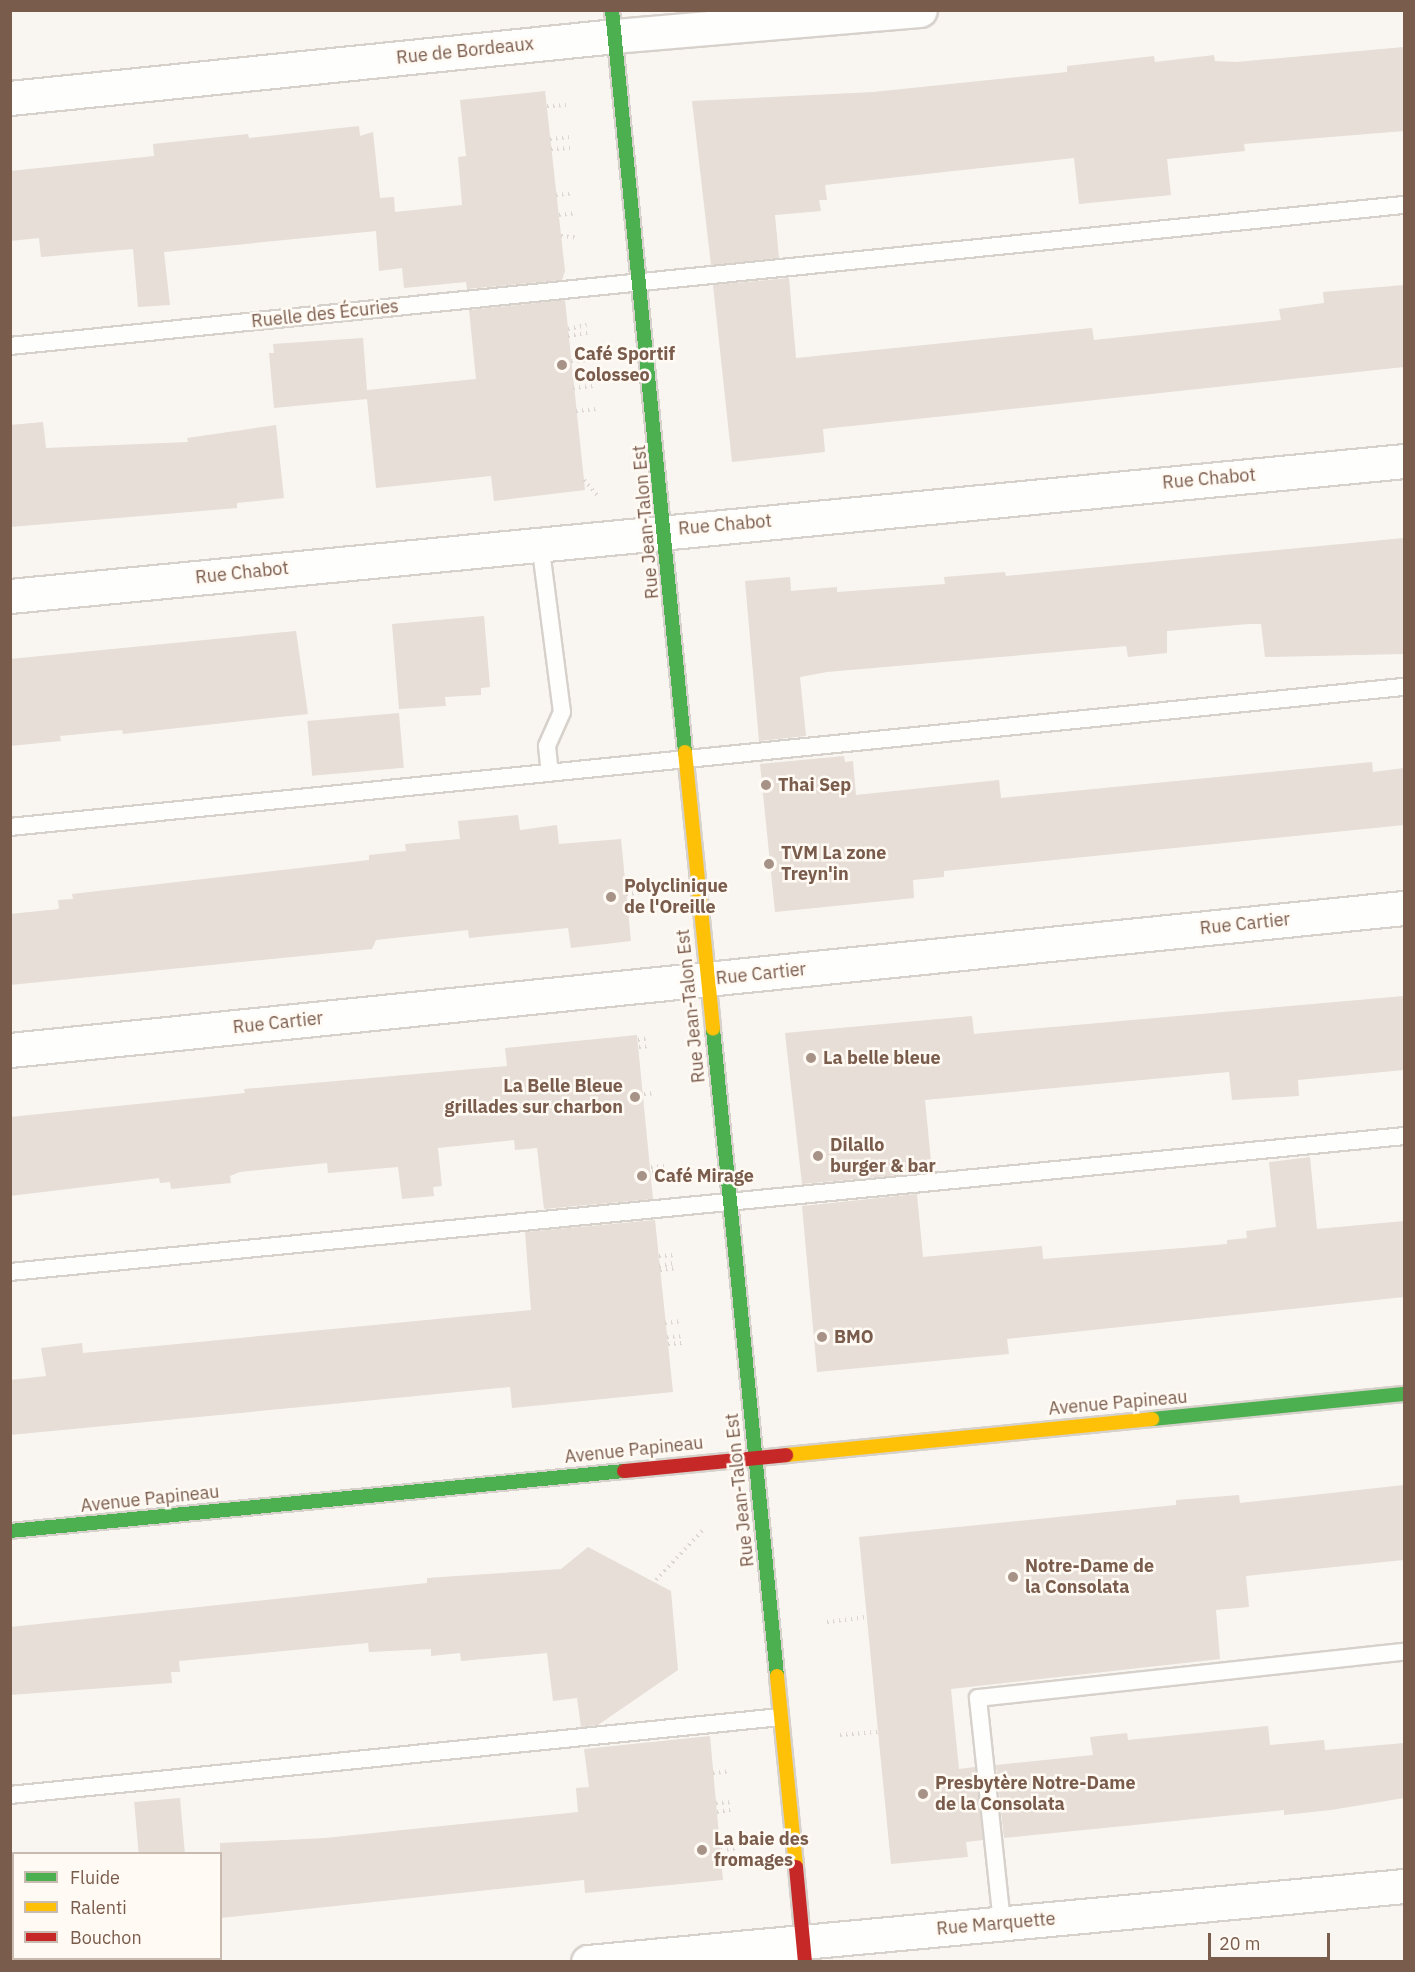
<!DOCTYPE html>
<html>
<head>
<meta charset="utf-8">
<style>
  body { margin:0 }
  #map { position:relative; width:1415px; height:1972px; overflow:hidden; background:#f9f5f0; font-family:"IBM Plex Sans",sans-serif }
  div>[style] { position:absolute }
  .building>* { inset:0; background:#e6ded7; transform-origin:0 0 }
  .path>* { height:4px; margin-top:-2px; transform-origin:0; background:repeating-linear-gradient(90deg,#dcd5d0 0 1.5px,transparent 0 6px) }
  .roads { filter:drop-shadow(2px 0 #d7d1cb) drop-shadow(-2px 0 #d7d1cb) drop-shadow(0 2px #d7d1cb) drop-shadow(0 -2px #d7d1cb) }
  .lane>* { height:16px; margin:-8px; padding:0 8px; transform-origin:8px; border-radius:8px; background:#fefefd }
  .street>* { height:33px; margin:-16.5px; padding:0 16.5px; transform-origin:16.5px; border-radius:16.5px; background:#fefefd }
  .fast>* { height:14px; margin:-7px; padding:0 7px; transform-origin:7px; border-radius:7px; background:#4caf50 }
  .slow>* { height:14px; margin:-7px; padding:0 7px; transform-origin:7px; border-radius:7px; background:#ffc107 }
  .jam>* { height:14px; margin:-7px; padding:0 7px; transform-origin:7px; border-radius:7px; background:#c62828 }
  .dots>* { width:16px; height:16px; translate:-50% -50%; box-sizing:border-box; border:3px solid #fffaf3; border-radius:50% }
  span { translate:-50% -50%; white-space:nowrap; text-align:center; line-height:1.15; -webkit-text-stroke:5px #fffaf3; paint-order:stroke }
  .street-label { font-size:18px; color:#7a5c4d }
  .poi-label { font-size:18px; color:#7a5c4d; font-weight:700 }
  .left { translate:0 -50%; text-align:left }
  .right { translate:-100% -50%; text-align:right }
  .frame { position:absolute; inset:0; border:12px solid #7a5c4d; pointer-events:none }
  .legend { position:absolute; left:12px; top:1852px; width:210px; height:108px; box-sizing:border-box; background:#fffaf3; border:2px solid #cabbb1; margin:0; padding:8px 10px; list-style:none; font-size:18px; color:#7a5c4d }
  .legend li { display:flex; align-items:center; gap:12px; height:30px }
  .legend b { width:30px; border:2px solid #cabbb1 }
  .scale { position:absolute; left:1208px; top:1933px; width:122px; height:27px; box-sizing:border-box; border:3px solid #7a5c4d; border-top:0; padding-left:8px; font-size:18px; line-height:21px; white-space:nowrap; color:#7a5c4d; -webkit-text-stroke:4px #fffaf3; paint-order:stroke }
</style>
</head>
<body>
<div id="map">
  <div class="building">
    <i style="clip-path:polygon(1404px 47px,1404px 131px,1244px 144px,1245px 151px,1167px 159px,1171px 195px,1079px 204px,1074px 158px,825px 185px,827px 200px,819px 200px,821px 211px,775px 215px,779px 258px,711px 265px,692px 101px,873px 92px,1067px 72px,1067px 66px,1154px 56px,1155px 62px,1214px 55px,1215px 61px,1236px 62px)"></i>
    <i style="clip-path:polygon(545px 91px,565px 271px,562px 280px,467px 289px,466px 282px,404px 288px,402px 268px,379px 271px,376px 231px,164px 252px,170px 305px,138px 307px,133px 249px,41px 257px,39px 238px,10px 241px,10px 171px,154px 156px,153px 144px,248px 134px,249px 138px,359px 126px,360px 136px,373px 132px,380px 198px,394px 197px,395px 212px,462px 205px,458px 157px,466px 156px,460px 100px)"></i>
    <i style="clip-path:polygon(789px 278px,796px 358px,1092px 328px,1094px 340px,1281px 320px,1279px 309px,1324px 303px,1323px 292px,1404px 285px,1404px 367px,823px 429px,825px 452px,732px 462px,713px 285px)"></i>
    <i style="clip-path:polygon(565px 300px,585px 490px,494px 501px,491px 476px,376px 488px,367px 399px,274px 408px,269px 353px,274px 353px,273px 344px,363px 338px,367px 390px,476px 379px,469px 310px)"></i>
    <i style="clip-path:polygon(43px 422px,46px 448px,188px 442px,187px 438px,276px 425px,284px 498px,237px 503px,237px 508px,10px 527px,10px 425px)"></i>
    <i style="clip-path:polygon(1404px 538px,1404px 654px,1265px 657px,1261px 624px,1249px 624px,1167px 631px,1167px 653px,1128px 657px,1126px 646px,827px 672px,800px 677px,806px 736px,759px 741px,745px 581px,790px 577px,791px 591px,837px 587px,837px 592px,945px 584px,944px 577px,1005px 572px,1006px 576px)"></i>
    <i style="clip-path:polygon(484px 616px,490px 687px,481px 688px,481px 695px,445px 697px,446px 706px,399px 709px,392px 624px)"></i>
    <i style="clip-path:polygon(296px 631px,308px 714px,123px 734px,122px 730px,60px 736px,61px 741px,10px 746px,10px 659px)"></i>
    <i style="left:399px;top:713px;width:55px;height:92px;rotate:85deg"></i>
    <i style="clip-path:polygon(844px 756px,845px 762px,853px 761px,856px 795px,999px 780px,1001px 798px,1372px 762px,1373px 772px,1404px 768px,1404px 825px,944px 871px,944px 877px,913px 880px,914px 898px,775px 912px,760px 764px)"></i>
    <i style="clip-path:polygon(518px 815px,520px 830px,557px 825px,559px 844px,621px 839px,631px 941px,571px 948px,568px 928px,469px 938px,468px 930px,376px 940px,372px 949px,10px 985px,10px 914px,59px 909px,58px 900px,73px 899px,72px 894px,369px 860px,369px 855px,406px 851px,405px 844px,460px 839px,458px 821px)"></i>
    <i style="clip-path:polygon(1404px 996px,1404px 1070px,1298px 1080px,1299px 1096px,1232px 1100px,1229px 1072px,925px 1100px,932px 1172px,802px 1184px,785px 1033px,972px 1016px,974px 1034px)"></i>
    <i style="clip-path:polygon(637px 1035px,653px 1199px,544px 1209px,537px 1148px,515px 1150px,514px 1140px,438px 1148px,442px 1186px,433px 1187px,434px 1196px,402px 1199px,398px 1167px,328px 1173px,327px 1163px,240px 1172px,230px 1176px,231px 1183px,171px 1189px,170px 1182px,160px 1183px,159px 1178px,10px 1196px,10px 1117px,245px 1093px,244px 1089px,507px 1066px,505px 1048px)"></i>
    <i style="clip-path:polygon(1310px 1157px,1317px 1229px,1404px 1221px,1404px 1297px,1007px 1339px,1009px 1354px,817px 1372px,802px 1206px,917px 1194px,923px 1257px,1042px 1246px,1043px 1259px,1182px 1248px,1227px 1244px,1227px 1240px,1247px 1238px,1246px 1231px,1276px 1227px,1269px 1162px)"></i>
    <i style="clip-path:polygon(655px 1220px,673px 1392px,512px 1408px,510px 1387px,10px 1435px,10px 1380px,46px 1376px,41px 1348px,82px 1343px,83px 1353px,531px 1310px,525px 1232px)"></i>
    <i style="clip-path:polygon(1404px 1485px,1404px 1560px,1246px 1576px,1249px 1607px,1216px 1610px,1220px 1659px,951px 1689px,959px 1769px,975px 1767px,983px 1840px,966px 1842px,968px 1857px,891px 1864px,859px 1537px,1176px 1505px,1176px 1500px,1239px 1495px,1240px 1503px)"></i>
    <i style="clip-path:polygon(588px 1547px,671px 1591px,678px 1670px,598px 1725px,581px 1727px,577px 1698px,553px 1701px,547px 1653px,461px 1661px,460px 1653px,431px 1656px,431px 1649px,369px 1652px,368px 1643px,179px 1661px,180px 1672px,171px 1672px,172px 1683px,10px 1695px,10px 1627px,427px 1583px,427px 1578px,561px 1569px)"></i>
    <i style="clip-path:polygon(1268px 1726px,1270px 1745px,1324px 1740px,1325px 1750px,1404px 1743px,1404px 1798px,1331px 1810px,1284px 1815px,1284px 1810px,1004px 1838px,996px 1765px,1093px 1755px,1090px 1737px,1127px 1733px,1128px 1740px)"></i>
    <i style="clip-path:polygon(710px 1736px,723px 1880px,585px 1893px,584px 1880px,220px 1918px,220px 1843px,325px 1838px,578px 1812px,576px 1788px,589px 1787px,584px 1749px)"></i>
    <i style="left:180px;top:1798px;width:56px;height:46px;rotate:85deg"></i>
  </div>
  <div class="path">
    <i style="left:547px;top:106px;width:19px;rotate:-3deg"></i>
    <i style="left:550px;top:139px;width:19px;rotate:-6deg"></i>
    <i style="left:551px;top:149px;width:19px;rotate:-3deg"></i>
    <i style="left:556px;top:195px;width:18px;rotate:-6deg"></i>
    <i style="left:559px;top:215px;width:17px;rotate:-7deg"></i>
    <i style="left:561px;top:236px;width:18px;rotate:6deg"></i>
    <i style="left:568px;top:329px;width:19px;rotate:-12deg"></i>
    <i style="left:568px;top:336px;width:20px;rotate:-9deg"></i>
    <i style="left:571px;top:361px;width:19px;rotate:-3deg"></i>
    <i style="left:573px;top:388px;width:20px;rotate:-6deg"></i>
    <i style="left:576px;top:411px;width:20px;rotate:-6deg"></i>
    <i style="left:584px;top:480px;width:20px;rotate:49deg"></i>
    <i style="left:626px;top:894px;width:18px;rotate:-6deg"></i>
    <i style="left:638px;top:1040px;width:11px;rotate:-10deg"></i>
    <i style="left:639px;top:1047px;width:11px;rotate:-5deg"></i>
    <i style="left:644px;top:1094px;width:11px;rotate:-5deg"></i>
    <i style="left:651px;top:1167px;width:13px;rotate:-4deg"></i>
    <i style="left:652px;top:1172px;width:13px;rotate:-9deg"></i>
    <i style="left:659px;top:1256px;width:15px;rotate:-4deg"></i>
    <i style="left:659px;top:1266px;width:16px;rotate:-11deg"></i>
    <i style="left:660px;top:1270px;width:16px;rotate:-7deg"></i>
    <i style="left:665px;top:1323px;width:16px;rotate:-7deg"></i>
    <i style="left:667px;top:1337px;width:15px;rotate:-4deg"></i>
    <i style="left:668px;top:1344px;width:14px;rotate:-4deg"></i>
    <i style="left:656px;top:1580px;width:69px;rotate:-46.8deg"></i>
    <i style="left:827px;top:1622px;width:40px;rotate:-7.1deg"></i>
    <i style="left:840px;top:1735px;width:38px;rotate:-5deg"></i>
    <i style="left:713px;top:1773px;width:18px;rotate:-6deg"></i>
    <i style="left:716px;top:1803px;width:18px;rotate:-3deg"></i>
    <i style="left:717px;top:1812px;width:18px;rotate:-9deg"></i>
    <i style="left:721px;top:1850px;width:17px;rotate:-7deg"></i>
  </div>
  <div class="roads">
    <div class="lane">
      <i style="left:10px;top:346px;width:1401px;rotate:-5.78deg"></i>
      <i style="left:540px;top:543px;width:170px;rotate:82.6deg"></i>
      <i style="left:562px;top:712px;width:37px;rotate:114deg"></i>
      <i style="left:547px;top:746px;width:27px;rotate:84deg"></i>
      <i style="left:10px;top:827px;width:1401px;rotate:-5.74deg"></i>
      <i style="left:10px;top:1272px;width:1401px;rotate:-5.57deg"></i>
      <i style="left:10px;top:1795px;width:774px;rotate:-5.78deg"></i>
      <i style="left:1002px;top:1923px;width:226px;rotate:-96.1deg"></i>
      <i style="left:978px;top:1698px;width:428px;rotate:-6.2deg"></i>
    </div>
    <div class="street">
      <i style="left:10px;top:98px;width:608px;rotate:-5.85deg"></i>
      <i style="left:615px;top:36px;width:306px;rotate:-4.9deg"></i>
      <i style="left:10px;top:596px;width:1401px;rotate:-5.53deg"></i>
      <i style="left:10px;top:1050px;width:1401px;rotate:-5.82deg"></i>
      <i style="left:588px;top:1962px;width:820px;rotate:-5.32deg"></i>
    </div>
    <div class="fast">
      <i style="left:612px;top:10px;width:746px;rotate:84.38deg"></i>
      <i style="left:713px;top:1029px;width:650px;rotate:84.35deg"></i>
      <i style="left:1152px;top:1419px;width:253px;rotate:-5.7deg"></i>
      <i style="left:10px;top:1531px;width:617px;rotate:-5.58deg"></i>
    </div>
    <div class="slow">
      <i style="left:685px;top:752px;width:278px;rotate:84.2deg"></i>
      <i style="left:786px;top:1455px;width:368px;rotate:-5.6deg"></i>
      <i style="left:777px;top:1676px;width:192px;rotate:84.3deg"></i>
    </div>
    <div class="jam">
      <i style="left:624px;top:1471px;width:163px;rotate:-5.6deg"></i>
      <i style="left:796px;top:1867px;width:95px;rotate:84.6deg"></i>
    </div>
  </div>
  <div class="dots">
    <i style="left:562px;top:365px;background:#a69286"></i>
    <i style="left:766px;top:785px;background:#a69286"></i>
    <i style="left:769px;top:864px;background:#a69286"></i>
    <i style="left:611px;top:897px;background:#a69286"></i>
    <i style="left:811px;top:1058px;background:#a69286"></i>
    <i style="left:635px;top:1097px;background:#a69286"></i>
    <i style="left:818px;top:1156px;background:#a69286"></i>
    <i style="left:642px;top:1176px;background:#a69286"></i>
    <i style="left:822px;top:1337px;background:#a69286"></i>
    <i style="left:1013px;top:1577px;background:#a69286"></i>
    <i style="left:923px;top:1794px;background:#a69286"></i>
    <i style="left:702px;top:1850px;background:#a69286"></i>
  </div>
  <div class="street-label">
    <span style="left:465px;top:51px;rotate:-6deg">Rue de Bordeaux</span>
    <span style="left:325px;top:314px;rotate:-6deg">Ruelle des Écuries</span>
    <span style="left:1209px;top:479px;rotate:-5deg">Rue Chabot</span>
    <span style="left:646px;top:522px;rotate:-95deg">Rue Jean-Talon Est</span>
    <span style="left:725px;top:525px;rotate:-5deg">Rue Chabot</span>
    <span style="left:242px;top:573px;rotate:-6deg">Rue Chabot</span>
    <span style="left:1245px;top:924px;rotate:-6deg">Rue Cartier</span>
    <span style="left:761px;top:974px;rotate:-6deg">Rue Cartier</span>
    <span style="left:691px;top:1006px;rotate:-96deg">Rue Jean-Talon Est</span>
    <span style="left:278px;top:1023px;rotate:-6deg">Rue Cartier</span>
    <span style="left:1118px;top:1403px;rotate:-5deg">Avenue Papineau</span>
    <span style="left:634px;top:1450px;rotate:-6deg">Avenue Papineau</span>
    <span style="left:740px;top:1490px;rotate:-96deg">Rue Jean-Talon Est</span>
    <span style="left:150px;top:1499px;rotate:-6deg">Avenue Papineau</span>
    <span style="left:996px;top:1924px;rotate:-5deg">Rue Marquette</span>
  </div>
  <div class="poi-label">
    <span class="left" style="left:574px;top:365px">Café Sportif<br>Colosseo</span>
    <span class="left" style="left:778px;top:785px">Thai Sep</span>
    <span class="left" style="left:781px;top:864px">TVM La zone<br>Treyn'in</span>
    <span class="left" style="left:624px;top:897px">Polyclinique<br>de l'Oreille</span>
    <span class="left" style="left:823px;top:1058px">La belle bleue</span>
    <span class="right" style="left:623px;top:1097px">La Belle Bleue<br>grillades sur charbon</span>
    <span class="left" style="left:830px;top:1156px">Dilallo<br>burger &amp; bar</span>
    <span class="left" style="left:654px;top:1176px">Café Mirage</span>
    <span class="left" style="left:834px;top:1337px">BMO</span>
    <span class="left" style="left:1025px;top:1577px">Notre-Dame de<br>la Consolata</span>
    <span class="left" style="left:935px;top:1794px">Presbytère Notre-Dame<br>de la Consolata</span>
    <span class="left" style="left:714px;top:1850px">La baie des<br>fromages</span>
  </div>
  <div class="frame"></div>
  <ul class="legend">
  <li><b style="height:8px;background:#4caf50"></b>Fluide</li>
  <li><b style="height:8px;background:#ffc107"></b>Ralenti</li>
  <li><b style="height:8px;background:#c62828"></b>Bouchon</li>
  </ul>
  <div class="scale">20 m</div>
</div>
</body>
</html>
